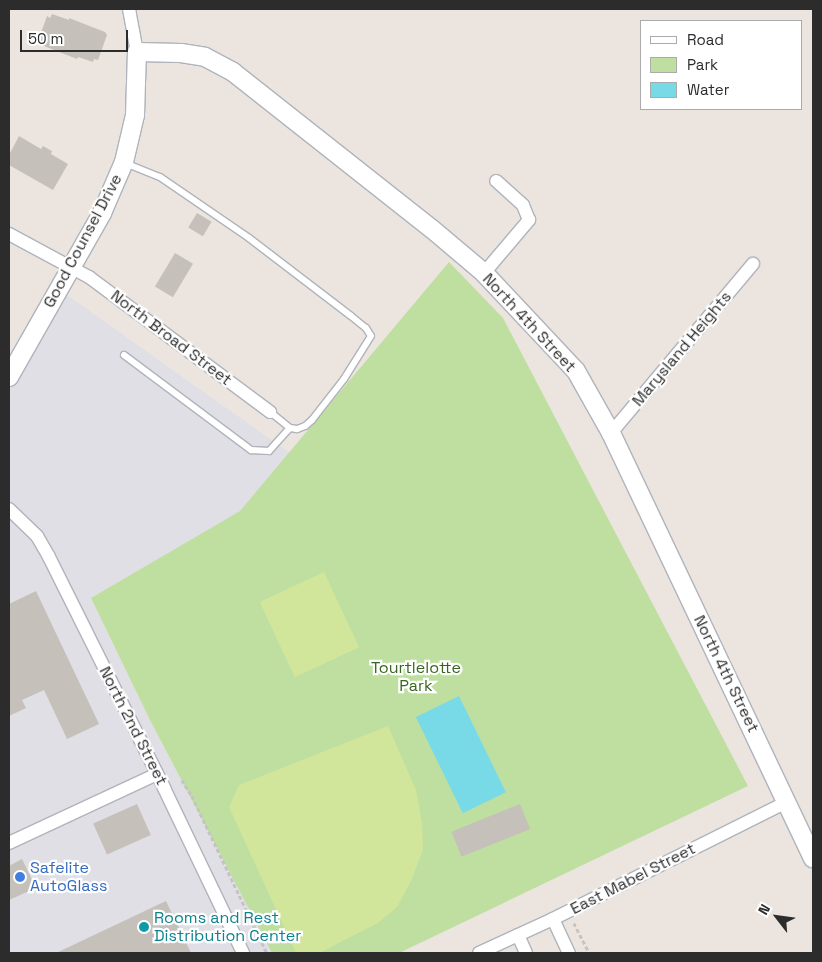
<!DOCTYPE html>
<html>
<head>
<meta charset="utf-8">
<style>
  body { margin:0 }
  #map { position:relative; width:822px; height:962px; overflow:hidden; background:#ece5df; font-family:"Space Grotesk",sans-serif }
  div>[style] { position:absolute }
  .industrial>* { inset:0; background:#e0dfe5 }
  .green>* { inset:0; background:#bedf9f }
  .pitch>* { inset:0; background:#d1e69b; transform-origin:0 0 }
  .water>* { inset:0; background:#79dae7; transform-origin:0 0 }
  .building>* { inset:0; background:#c5c0ba; transform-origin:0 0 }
  .path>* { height:2.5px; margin-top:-1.25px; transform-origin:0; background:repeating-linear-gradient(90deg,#c4c4c4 0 4px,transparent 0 6.5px) }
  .roads { filter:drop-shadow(1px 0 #afb3bb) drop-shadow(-1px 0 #afb3bb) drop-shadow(0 1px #afb3bb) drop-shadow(0 -1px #afb3bb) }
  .lane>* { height:6px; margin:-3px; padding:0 3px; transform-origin:3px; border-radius:3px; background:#fff }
  .street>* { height:12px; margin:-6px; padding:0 6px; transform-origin:6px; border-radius:6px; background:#fff }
  .secondary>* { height:18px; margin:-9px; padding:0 9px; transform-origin:9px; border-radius:9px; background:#fff }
  .dots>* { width:14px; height:14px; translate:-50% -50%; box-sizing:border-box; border:2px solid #fff; border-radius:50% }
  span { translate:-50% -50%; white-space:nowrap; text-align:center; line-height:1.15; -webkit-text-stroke:4.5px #fff; paint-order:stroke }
  .street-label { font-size:16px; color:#2c2c2c }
  .park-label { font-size:16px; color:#38651f }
  .shop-label { font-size:16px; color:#366cbe }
  .left { translate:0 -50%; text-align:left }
  .culture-label { font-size:16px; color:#0d838f }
  .frame { position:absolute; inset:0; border:10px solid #2c2c2c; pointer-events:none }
  .legend { position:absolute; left:640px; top:20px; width:162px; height:90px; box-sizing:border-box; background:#fff; border:1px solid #ababab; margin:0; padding:6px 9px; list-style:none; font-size:15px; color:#2c2c2c }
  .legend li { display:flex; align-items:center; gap:10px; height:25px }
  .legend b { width:25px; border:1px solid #ababab }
  .north { position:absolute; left:752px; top:892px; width:50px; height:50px; -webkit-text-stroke:4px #fff; paint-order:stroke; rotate:300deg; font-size:14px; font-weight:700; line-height:20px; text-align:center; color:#2c2c2c }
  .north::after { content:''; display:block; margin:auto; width:18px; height:22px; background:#2c2c2c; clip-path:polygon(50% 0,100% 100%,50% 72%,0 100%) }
  .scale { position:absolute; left:20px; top:30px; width:108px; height:22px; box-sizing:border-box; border:2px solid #2c2c2c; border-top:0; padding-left:6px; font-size:15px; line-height:18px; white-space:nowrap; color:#2c2c2c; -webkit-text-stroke:4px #fff; paint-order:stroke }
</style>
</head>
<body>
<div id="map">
  <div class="industrial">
    <i style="clip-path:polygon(57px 288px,290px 453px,240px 511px,91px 598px,150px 720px,272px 953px,9px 953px,9px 364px)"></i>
  </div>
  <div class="green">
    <i style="clip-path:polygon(449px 262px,503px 318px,748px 786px,399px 953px,272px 953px,150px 720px,91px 598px,240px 511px)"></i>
  </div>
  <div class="pitch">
    <i style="left:324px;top:572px;width:83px;height:71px;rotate:65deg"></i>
    <i style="clip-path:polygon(388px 726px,416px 790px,422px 823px,423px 850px,411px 881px,397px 907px,378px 923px,319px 953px,296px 953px,229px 807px,239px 785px)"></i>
  </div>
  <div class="water">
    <i style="left:459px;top:696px;width:107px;height:48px;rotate:64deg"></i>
  </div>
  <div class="building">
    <i style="clip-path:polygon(52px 14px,69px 20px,69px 18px,105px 32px,107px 35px,98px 60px,94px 59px,93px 62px,78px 57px,77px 59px,39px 44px,38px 41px,47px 16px,50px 18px)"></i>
    <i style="clip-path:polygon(19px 136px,41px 149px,43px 146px,52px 151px,51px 154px,68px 164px,53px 190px,9px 165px,9px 155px)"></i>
    <i style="left:197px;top:213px;width:17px;height:17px;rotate:31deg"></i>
    <i style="left:175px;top:253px;width:21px;height:39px;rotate:31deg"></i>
    <i style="clip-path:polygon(36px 591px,99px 724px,67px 739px,44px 690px,22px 700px,26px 708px,9px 716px,9px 604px)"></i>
    <i style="left:137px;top:804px;width:34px;height:48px;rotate:66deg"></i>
    <i style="left:520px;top:804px;width:27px;height:74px;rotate:68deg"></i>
    <i style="clip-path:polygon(22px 859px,36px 888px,9px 900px,9px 866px)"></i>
    <i style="clip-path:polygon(166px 901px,191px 953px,56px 953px)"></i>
  </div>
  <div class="path">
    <i style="left:182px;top:780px;width:19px;rotate:58deg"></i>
    <i style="left:192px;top:796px;width:174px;rotate:64.5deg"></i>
    <i style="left:574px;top:923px;width:34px;rotate:63deg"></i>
  </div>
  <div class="roads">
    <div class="lane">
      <i style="left:125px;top:163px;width:38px;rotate:22deg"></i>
      <i style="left:160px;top:177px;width:108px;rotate:34.4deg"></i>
      <i style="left:249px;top:238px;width:128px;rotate:37.4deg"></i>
      <i style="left:351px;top:316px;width:19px;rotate:39deg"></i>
      <i style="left:366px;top:328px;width:9px;rotate:58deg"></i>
      <i style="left:371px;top:336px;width:51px;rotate:122.1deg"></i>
      <i style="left:344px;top:379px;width:52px;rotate:128deg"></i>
      <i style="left:312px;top:420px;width:9px;rotate:139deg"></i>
      <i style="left:305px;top:426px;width:9px;rotate:159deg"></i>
      <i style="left:297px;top:429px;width:7px;rotate:-172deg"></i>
      <i style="left:290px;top:428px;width:26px;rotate:-141deg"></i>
      <i style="left:124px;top:355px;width:159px;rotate:36.8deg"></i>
      <i style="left:251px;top:450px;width:18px;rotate:3deg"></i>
      <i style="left:269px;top:451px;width:31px;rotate:-48deg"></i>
    </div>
    <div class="street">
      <i style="left:129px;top:9px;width:44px;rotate:79.5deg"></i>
      <i style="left:9px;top:234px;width:91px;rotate:28.3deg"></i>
      <i style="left:89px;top:277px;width:226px;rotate:36.7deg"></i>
      <i style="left:484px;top:273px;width:70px;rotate:-49.7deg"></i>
      <i style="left:529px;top:220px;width:16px;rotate:-112deg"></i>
      <i style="left:523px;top:205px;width:36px;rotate:-138deg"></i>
      <i style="left:611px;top:433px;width:221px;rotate:-50deg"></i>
      <i style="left:9px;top:509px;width:39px;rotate:44deg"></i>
      <i style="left:37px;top:536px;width:24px;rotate:60deg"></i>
      <i style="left:49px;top:557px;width:258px;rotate:63.5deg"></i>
      <i style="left:164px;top:788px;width:183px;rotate:64.4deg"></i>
      <i style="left:9px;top:843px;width:163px;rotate:-25deg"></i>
      <i style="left:553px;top:919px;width:38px;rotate:65deg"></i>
      <i style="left:518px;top:935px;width:20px;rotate:66deg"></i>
      <i style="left:479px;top:953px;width:81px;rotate:-24.7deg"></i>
      <i style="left:553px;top:919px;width:262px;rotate:-26.6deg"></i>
    </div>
    <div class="secondary">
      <i style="left:9px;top:377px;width:189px;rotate:-60.4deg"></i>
      <i style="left:102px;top:213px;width:56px;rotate:-66.7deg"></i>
      <i style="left:124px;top:162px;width:48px;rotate:-76.8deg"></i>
      <i style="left:135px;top:115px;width:63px;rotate:-88.2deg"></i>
      <i style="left:137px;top:52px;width:44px;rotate:1.3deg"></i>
      <i style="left:181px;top:53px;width:24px;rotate:9deg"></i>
      <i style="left:205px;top:57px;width:32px;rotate:28deg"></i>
      <i style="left:233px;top:72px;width:253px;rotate:38.3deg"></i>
      <i style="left:432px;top:229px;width:68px;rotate:40.2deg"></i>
      <i style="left:484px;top:273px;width:134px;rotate:46.8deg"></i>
      <i style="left:576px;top:371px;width:71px;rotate:60.6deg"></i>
      <i style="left:611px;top:433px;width:471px;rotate:64.6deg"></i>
    </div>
  </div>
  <div class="dots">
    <i style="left:20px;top:877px;background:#3f7fe0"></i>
    <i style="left:144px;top:927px;background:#0f9aa8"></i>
  </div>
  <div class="street-label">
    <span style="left:83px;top:241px;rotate:-62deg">Good Counsel Drive</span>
    <span style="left:529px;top:323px;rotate:47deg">North 4th Street</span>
    <span style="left:171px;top:338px;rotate:37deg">North Broad Street</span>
    <span style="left:682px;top:349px;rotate:-50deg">Marysland Heights</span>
    <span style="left:726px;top:674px;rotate:64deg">North 4th Street</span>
    <span style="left:133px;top:726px;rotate:63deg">North 2nd Street</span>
    <span style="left:633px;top:879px;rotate:-27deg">East Mabel Street</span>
  </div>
  <div class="park-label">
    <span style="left:416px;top:677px">Tourtlelotte<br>Park</span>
  </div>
  <div class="shop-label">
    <span class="left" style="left:30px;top:877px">Safelite<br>AutoGlass</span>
  </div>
  <div class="culture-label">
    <span class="left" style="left:154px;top:927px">Rooms and Rest<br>Distribution Center</span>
  </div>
  <div class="frame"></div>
  <ul class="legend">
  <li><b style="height:6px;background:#fff"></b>Road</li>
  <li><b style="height:14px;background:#bedf9f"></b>Park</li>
  <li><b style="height:14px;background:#79dae7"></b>Water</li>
  </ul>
  <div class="north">N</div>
  <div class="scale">50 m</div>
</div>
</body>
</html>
